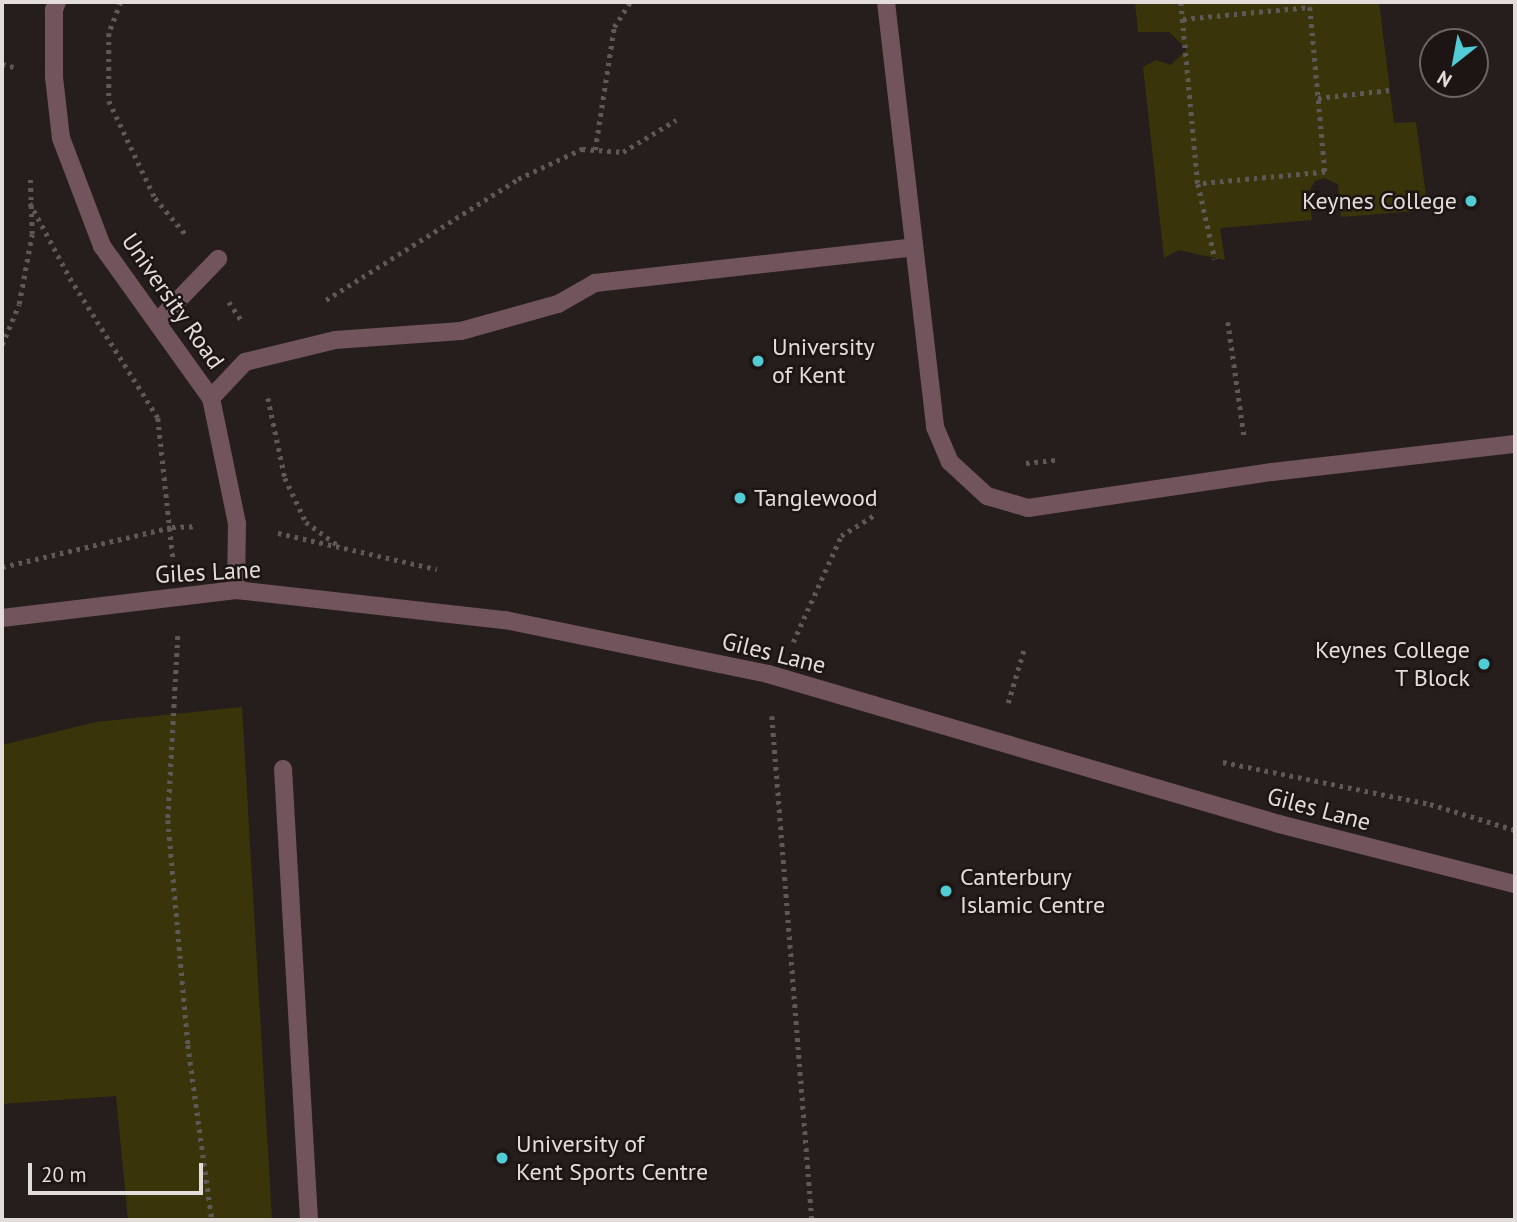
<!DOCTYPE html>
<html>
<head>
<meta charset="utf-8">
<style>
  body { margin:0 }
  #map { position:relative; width:1517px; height:1222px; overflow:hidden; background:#261e1c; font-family:"PT Sans",sans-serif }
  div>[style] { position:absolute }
  .green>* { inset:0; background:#3a340a }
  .path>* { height:4.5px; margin-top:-2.25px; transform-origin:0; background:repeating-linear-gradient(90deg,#5f5856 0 3.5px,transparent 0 8.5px) }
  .service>* { height:18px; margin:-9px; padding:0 9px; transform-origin:9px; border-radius:9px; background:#71545c }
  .minor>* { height:18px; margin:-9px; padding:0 9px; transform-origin:9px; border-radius:9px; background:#71545c }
  .dots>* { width:19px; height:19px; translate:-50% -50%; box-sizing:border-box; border:4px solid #1c1513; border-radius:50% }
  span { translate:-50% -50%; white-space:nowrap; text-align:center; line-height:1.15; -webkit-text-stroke:5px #1c1513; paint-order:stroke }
  .poi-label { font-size:24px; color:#e2dcda }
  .right { translate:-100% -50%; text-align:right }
  .left { translate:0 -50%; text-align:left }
  .street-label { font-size:24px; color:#e2dcda }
  .frame { position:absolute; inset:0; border:4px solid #e2dcda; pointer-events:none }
  .north { position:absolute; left:1419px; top:28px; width:70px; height:70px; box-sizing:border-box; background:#1c1513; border:2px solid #6b6563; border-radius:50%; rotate:211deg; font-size:19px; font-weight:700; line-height:28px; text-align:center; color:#e2dcda }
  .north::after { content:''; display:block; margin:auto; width:24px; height:32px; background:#51ccd5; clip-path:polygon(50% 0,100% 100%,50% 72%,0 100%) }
  .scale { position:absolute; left:28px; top:1163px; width:175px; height:32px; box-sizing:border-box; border:4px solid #e2dcda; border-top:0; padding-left:9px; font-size:21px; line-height:24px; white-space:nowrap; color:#e2dcda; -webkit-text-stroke:5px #1c1513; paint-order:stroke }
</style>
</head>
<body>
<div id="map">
  <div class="green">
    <i style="clip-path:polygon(1135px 2px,1379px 2px,1394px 123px,1416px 122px,1428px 210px,1341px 217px,1338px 184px,1324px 178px,1315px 181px,1308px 193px,1312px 220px,1220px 228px,1225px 260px,1178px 250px,1164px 258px,1143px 67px,1156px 60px,1171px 65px,1187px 49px,1169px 32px,1138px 32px)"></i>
    <i style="clip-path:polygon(242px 707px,272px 1220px,128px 1220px,116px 1096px,2px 1104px,2px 745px,96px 722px)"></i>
  </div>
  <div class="path">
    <i style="left:121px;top:2px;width:33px;rotate:111deg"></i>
    <i style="left:109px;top:33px;width:68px;rotate:90deg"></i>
    <i style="left:109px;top:101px;width:107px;rotate:64.6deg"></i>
    <i style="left:155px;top:198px;width:50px;rotate:49.9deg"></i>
    <i style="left:1181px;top:2px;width:183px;rotate:84.7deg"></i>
    <i style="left:1198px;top:184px;width:77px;rotate:77.2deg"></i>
    <i style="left:1183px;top:19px;width:128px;rotate:-5.4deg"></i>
    <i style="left:1310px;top:7px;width:166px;rotate:84.8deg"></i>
    <i style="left:1325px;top:172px;width:128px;rotate:174.6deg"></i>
    <i style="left:2px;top:64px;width:12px;rotate:14deg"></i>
    <i style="left:1318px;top:98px;width:72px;rotate:-6.3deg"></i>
    <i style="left:595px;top:150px;width:124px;rotate:-81.2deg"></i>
    <i style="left:614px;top:27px;width:30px;rotate:-57deg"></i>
    <i style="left:30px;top:203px;width:85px;rotate:61.9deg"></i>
    <i style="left:70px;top:278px;width:165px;rotate:57.8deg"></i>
    <i style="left:158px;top:418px;width:141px;rotate:83.9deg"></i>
    <i style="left:326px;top:300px;width:227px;rotate:-32.2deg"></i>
    <i style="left:518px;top:179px;width:71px;rotate:-25.1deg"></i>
    <i style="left:582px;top:149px;width:41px;rotate:4.2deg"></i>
    <i style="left:623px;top:152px;width:62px;rotate:-31.1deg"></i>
    <i style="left:229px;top:302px;width:23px;rotate:56deg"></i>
    <i style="left:1228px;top:322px;width:114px;rotate:81.9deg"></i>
    <i style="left:2px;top:345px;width:44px;rotate:-67.5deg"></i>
    <i style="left:19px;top:304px;width:71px;rotate:-79.5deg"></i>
    <i style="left:32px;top:234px;width:58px;rotate:-92deg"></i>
    <i style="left:268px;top:398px;width:82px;rotate:78deg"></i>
    <i style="left:285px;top:478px;width:49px;rotate:64.5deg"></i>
    <i style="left:306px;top:522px;width:42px;rotate:36.3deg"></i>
    <i style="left:1026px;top:463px;width:30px;rotate:-6deg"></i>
    <i style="left:278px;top:533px;width:163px;rotate:12.8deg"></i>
    <i style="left:2px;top:567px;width:175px;rotate:-13.2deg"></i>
    <i style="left:172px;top:527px;width:25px;rotate:-2deg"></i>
    <i style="left:178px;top:636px;width:184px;rotate:93.1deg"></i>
    <i style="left:168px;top:820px;width:226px;rotate:84.9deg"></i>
    <i style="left:188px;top:1045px;width:177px;rotate:82.2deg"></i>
    <i style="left:793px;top:642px;width:116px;rotate:-65.6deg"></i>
    <i style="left:841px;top:536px;width:41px;rotate:-32.2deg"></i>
    <i style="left:1008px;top:703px;width:59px;rotate:-73.4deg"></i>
    <i style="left:772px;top:716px;width:506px;rotate:85.46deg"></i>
    <i style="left:1223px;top:762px;width:211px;rotate:11.5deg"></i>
    <i style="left:1430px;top:804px;width:89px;rotate:17deg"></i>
  </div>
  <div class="service">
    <i style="left:886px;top:2px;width:428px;rotate:83.4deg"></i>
    <i style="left:935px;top:427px;width:38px;rotate:67deg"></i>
    <i style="left:950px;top:462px;width:50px;rotate:42.6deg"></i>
    <i style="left:987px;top:496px;width:43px;rotate:16.3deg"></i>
    <i style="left:1028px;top:508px;width:247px;rotate:-8.4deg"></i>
    <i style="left:1272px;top:472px;width:245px;rotate:-6.6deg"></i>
    <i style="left:157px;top:322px;width:88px;rotate:-45.9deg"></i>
    <i style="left:211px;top:398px;width:50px;rotate:-46.6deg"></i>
    <i style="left:245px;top:362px;width:93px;rotate:-13.7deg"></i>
    <i style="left:335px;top:340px;width:126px;rotate:-4.1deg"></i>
    <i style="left:461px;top:331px;width:101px;rotate:-15.6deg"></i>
    <i style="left:558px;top:304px;width:43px;rotate:-29.6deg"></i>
    <i style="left:595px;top:283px;width:321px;rotate:-6.4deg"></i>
    <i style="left:283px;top:769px;width:452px;rotate:86.7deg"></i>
  </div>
  <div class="minor">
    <i style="left:57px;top:2px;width:9px;rotate:111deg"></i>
    <i style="left:54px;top:10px;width:67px;rotate:90deg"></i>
    <i style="left:54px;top:77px;width:61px;rotate:83.5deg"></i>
    <i style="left:61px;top:138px;width:116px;rotate:69.2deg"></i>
    <i style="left:102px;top:246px;width:187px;rotate:54.4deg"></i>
    <i style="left:211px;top:398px;width:129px;rotate:78.3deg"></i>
    <i style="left:237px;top:524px;width:66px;rotate:90.9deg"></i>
    <i style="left:2px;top:618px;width:236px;rotate:-6.8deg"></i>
    <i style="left:236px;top:590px;width:271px;rotate:6.4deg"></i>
    <i style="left:505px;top:620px;width:268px;rotate:11.6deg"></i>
    <i style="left:768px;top:674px;width:533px;rotate:16.36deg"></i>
    <i style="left:1279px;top:824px;width:244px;rotate:14.3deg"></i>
  </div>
  <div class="dots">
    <i style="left:1471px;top:201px;background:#51ccd5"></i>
    <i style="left:758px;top:361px;background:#51ccd5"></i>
    <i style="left:740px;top:498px;background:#51ccd5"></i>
    <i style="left:1484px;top:664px;background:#51ccd5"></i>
    <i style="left:946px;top:891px;background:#51ccd5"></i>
    <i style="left:502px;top:1158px;background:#51ccd5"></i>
  </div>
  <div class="poi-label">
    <span class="right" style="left:1457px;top:201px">Keynes College</span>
    <span class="left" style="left:772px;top:361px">University<br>of Kent</span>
    <span class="left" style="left:754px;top:498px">Tanglewood</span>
    <span class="right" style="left:1470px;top:664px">Keynes College<br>T Block</span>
    <span class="left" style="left:960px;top:891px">Canterbury<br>Islamic Centre</span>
    <span class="left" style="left:516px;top:1158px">University of<br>Kent Sports Centre</span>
  </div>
  <div class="street-label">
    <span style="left:173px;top:301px;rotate:55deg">University Road</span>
    <span style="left:208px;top:572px;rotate:-3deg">Giles Lane</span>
    <span style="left:774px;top:653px;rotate:14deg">Giles Lane</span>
    <span style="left:1319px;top:809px;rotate:15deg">Giles Lane</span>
  </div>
  <div class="frame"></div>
  <div class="north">N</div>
  <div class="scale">20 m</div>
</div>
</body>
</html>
